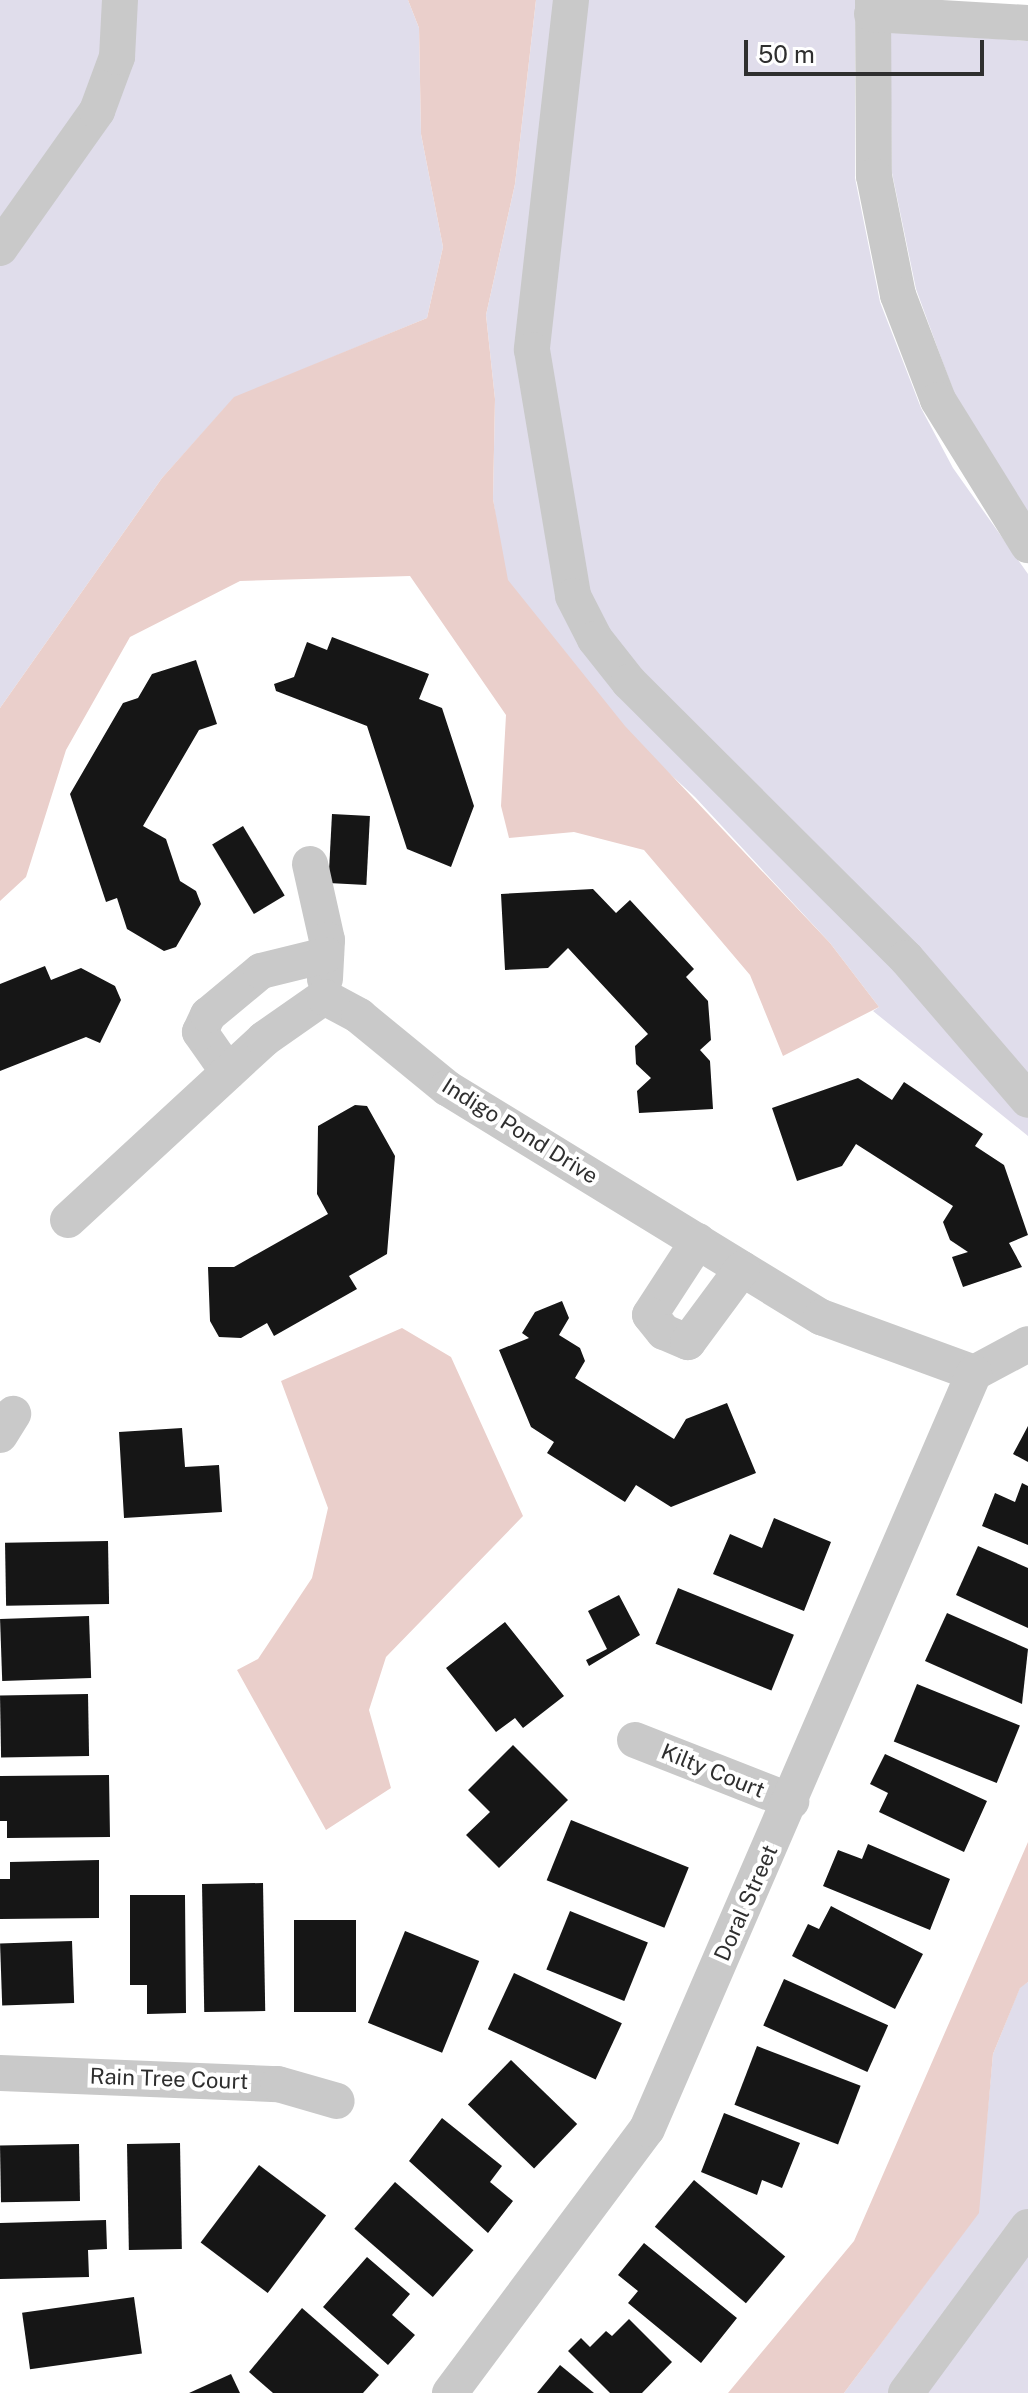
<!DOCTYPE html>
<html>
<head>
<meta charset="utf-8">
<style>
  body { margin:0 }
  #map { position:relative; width:1028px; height:2393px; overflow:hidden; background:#fff; font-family:"Public Sans",sans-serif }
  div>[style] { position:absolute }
  .green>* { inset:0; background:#e0ddeb }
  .water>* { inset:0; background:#eacfcb }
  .building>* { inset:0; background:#161616; transform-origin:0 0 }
  .minor>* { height:36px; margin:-18px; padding:0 18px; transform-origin:18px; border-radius:18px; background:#c9c9c9 }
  span { translate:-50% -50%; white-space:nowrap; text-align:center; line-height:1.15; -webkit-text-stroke:8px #fff; paint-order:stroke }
  .street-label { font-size:22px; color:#2f2f2f }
  .scale { position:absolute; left:744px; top:40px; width:240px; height:36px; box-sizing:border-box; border:4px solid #2f2f2f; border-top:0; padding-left:10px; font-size:24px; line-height:28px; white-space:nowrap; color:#2f2f2f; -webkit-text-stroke:6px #fff; paint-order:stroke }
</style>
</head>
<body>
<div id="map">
  <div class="green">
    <i style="clip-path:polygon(0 0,408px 0,419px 28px,421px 134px,443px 247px,427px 318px,234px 398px,162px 478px,0 708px)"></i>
    <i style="clip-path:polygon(536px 0,855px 0,855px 178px,880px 302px,921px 408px,953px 468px,1028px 574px,1028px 1136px,873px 1011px,879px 1007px,830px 943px,695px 797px,513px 630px,493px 499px,495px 399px,486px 315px,515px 184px)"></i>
    <i style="clip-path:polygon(890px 32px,1028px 41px,1028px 515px,954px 393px,916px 289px,892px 173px)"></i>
    <i style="clip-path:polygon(1028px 1982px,1028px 2393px,844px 2393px,978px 2213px,993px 2054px,1020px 1987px)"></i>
  </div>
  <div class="water">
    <i style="clip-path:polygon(408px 0,536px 0,515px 184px,486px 315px,495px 399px,493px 499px,508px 580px,625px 726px,830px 943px,879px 1007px,783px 1056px,750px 975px,644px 850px,574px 832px,509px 838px,501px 806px,506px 715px,410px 576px,240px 581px,130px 637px,66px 750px,26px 877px,0 901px,0 708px,162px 478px,234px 397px,427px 318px,443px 247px,421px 134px,419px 28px)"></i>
    <i style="clip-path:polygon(402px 1328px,451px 1357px,523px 1516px,386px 1657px,369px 1710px,391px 1788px,326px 1830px,237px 1670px,258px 1659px,312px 1578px,328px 1508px,281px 1381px)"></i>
    <i style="clip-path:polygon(1028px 1842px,1028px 1982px,1020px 1988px,993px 2054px,979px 2213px,844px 2393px,728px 2393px,854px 2241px)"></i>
  </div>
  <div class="building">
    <i style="clip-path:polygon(332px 637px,429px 674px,419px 699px,442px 708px,474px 806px,451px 867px,407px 849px,367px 726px,276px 691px,274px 684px,294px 677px,307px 642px,327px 650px)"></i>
    <i style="clip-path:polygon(196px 660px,217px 724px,199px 730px,143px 826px,166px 839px,180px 881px,196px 891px,201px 904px,176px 947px,164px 951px,127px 929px,117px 898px,106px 902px,70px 794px,123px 703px,138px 698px,152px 674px)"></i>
    <i style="left:332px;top:814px;width:38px;height:69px;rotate:3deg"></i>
    <i style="left:243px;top:826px;width:81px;height:36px;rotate:59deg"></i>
    <i style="clip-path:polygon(593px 889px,616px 913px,630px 900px,694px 969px,686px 977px,708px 1001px,711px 1040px,700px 1050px,710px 1061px,713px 1109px,639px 1113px,637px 1091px,651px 1078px,636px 1064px,635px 1046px,648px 1034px,568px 948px,548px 968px,505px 970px,501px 894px)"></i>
    <i style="clip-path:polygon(45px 966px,51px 980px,81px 968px,115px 986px,121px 1000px,100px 1043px,86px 1037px,0 1071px,0 984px)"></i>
    <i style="clip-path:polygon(858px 1078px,892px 1100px,904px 1082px,983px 1134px,975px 1146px,1004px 1165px,1028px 1235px,1009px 1243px,1022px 1267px,963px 1287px,952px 1257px,968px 1252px,950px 1240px,943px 1222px,953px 1206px,856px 1144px,842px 1166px,797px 1181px,772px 1108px)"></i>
    <i style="clip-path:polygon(355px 1105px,367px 1106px,395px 1156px,387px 1254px,349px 1276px,357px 1289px,274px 1336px,267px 1323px,241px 1338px,219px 1337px,210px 1321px,208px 1267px,234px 1267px,328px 1214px,317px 1194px,318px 1126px)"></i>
    <i style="clip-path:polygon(562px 1301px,569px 1318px,559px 1335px,580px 1348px,585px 1361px,575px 1378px,674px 1439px,686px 1419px,727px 1403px,756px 1473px,671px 1507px,636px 1485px,625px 1502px,547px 1453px,554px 1442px,531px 1427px,499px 1350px,529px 1338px,522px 1333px,535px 1312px)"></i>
    <i style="clip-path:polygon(1028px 1426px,1028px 1462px,1013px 1454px)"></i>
    <i style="clip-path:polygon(182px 1428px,185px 1467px,219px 1465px,222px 1512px,124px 1518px,119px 1432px)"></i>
    <i style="clip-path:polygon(1022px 1483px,1028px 1486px,1028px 1545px,982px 1526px,995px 1493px,1015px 1502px)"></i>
    <i style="clip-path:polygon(774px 1518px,831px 1542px,804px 1611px,713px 1574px,730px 1534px,762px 1548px)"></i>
    <i style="left:108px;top:1541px;width:63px;height:103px;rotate:89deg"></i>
    <i style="clip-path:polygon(978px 1546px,1028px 1568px,1028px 1628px,956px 1595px)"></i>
    <i style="left:678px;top:1588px;width:125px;height:60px;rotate:22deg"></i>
    <i style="clip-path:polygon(619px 1595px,640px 1635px,589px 1666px,586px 1660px,607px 1649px,588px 1611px)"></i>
    <i style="clip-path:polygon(947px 1613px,1028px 1649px,1022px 1704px,925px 1661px)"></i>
    <i style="left:89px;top:1616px;width:62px;height:89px;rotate:88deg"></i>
    <i style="clip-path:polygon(505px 1622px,564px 1696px,523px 1728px,515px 1718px,496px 1732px,446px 1668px)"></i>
    <i style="left:917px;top:1684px;width:111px;height:62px;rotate:22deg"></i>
    <i style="left:88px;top:1694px;width:62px;height:88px;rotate:89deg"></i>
    <i style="clip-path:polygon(513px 1745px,568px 1800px,499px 1868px,466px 1835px,490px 1812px,468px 1790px)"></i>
    <i style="clip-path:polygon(885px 1754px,987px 1801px,964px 1852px,879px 1812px,888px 1793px,870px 1784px)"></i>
    <i style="clip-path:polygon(109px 1775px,110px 1837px,7px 1838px,7px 1821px,0 1821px,0 1776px)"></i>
    <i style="left:571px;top:1820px;width:127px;height:65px;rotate:22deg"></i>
    <i style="clip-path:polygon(868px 1844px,950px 1879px,930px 1930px,823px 1886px,838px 1850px,862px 1859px)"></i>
    <i style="clip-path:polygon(99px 1860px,99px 1918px,0 1919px,0 1879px,10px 1879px,10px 1862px)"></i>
    <i style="left:263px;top:1883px;width:128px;height:61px;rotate:89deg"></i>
    <i style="clip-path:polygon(130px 1895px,185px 1895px,186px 2013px,147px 2014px,147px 1985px,130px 1985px)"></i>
    <i style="clip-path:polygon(831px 1906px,923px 1954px,895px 2009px,792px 1956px,808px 1924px,819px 1929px)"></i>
    <i style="left:570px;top:1911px;width:84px;height:63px;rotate:22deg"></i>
    <i style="left:294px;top:1920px;width:62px;height:92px"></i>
    <i style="left:405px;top:1931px;width:80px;height:99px;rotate:22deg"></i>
    <i style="left:72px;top:1941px;width:62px;height:72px;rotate:88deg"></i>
    <i style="left:514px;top:1973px;width:119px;height:62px;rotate:25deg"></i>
    <i style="left:784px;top:1979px;width:114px;height:51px;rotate:24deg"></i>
    <i style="left:757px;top:2046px;width:111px;height:63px;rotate:21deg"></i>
    <i style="left:511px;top:2060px;width:92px;height:62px;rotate:44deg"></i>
    <i style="clip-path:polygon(724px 2113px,800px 2143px,782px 2188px,762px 2180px,757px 2195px,701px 2172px)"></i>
    <i style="clip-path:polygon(442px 2118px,502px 2166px,490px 2182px,513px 2201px,488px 2233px,409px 2161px)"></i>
    <i style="left:180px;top:2143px;width:106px;height:53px;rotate:89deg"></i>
    <i style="left:79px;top:2144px;width:57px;height:79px;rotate:89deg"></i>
    <i style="left:259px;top:2165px;width:84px;height:97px;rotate:37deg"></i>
    <i style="left:694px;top:2180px;width:119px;height:61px;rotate:40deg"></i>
    <i style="left:395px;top:2182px;width:104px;height:62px;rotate:41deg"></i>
    <i style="clip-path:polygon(106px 2220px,107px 2249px,88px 2250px,89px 2277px,0 2279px,0 2223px)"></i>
    <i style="clip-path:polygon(644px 2243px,737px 2318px,701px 2363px,628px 2303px,638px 2291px,618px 2275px)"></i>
    <i style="clip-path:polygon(367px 2257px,410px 2294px,392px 2315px,415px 2335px,388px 2365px,323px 2307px)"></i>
    <i style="left:134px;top:2297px;width:57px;height:113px;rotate:82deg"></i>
    <i style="clip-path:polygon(302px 2308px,379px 2375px,363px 2393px,273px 2393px,249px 2372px)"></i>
    <i style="clip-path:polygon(629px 2319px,672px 2362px,642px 2393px,610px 2393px,568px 2351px,581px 2338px,590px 2347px,606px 2331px,612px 2336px)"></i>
    <i style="clip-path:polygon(560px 2365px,594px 2393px,537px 2393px)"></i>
    <i style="clip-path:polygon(231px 2374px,240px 2393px,189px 2393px)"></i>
  </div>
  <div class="minor">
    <i style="left:571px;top:0;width:352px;rotate:96.4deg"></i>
    <i style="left:532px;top:350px;width:249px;rotate:80.5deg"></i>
    <i style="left:573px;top:596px;width:48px;rotate:62.9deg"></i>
    <i style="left:595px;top:639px;width:55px;rotate:51.7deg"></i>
    <i style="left:629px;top:682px;width:391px;rotate:44.9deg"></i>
    <i style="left:906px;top:958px;width:187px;rotate:49.3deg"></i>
    <i style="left:873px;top:0;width:176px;rotate:89.7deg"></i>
    <i style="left:874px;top:176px;width:121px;rotate:78.6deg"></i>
    <i style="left:898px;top:295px;width:112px;rotate:69.1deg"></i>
    <i style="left:938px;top:400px;width:171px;rotate:58.2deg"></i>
    <i style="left:872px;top:14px;width:156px;rotate:3.3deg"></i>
    <i style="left:0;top:248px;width:168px;rotate:-54.7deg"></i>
    <i style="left:97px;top:111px;width:58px;rotate:-69.7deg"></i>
    <i style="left:117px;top:57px;width:57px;rotate:-87deg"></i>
    <i style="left:310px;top:864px;width:78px;rotate:77.4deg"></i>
    <i style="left:327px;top:940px;width:39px;rotate:93deg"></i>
    <i style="left:228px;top:1072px;width:49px;rotate:-125deg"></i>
    <i style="left:200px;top:1032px;width:19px;rotate:-65deg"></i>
    <i style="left:208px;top:1015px;width:69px;rotate:-39.7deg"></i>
    <i style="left:261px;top:971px;width:67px;rotate:-13.8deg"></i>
    <i style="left:68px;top:1220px;width:267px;rotate:-42.7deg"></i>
    <i style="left:264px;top:1039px;width:73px;rotate:-35deg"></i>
    <i style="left:324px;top:997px;width:40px;rotate:28deg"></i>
    <i style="left:359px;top:1016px;width:114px;rotate:39.3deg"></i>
    <i style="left:447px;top:1088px;width:439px;rotate:31.5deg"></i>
    <i style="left:821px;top:1317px;width:163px;rotate:20.1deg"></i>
    <i style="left:974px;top:1373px;width:61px;rotate:-28.2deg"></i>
    <i style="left:698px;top:1241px;width:88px;rotate:123deg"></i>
    <i style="left:650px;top:1315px;width:22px;rotate:51deg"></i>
    <i style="left:664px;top:1332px;width:26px;rotate:23deg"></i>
    <i style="left:688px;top:1342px;width:91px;rotate:-53.5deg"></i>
    <i style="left:0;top:1435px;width:25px;rotate:-58deg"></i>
    <i style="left:635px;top:1740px;width:168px;rotate:21.4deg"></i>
    <i style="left:0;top:2073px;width:278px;rotate:2.3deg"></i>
    <i style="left:278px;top:2084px;width:61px;rotate:16.1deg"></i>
    <i style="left:450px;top:2393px;width:329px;rotate:-53.3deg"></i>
    <i style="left:647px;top:2129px;width:824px;rotate:-66.61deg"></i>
    <i style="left:906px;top:2393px;width:206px;rotate:-53.7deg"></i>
  </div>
  <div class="street-label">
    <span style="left:520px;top:1131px;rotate:32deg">Indigo Pond Drive</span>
    <span style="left:713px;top:1771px;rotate:22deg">Kilty Court</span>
    <span style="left:746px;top:1903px;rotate:-66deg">Doral Street</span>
    <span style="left:169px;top:2079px;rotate:2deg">Rain Tree Court</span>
  </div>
  <div class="scale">50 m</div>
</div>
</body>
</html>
